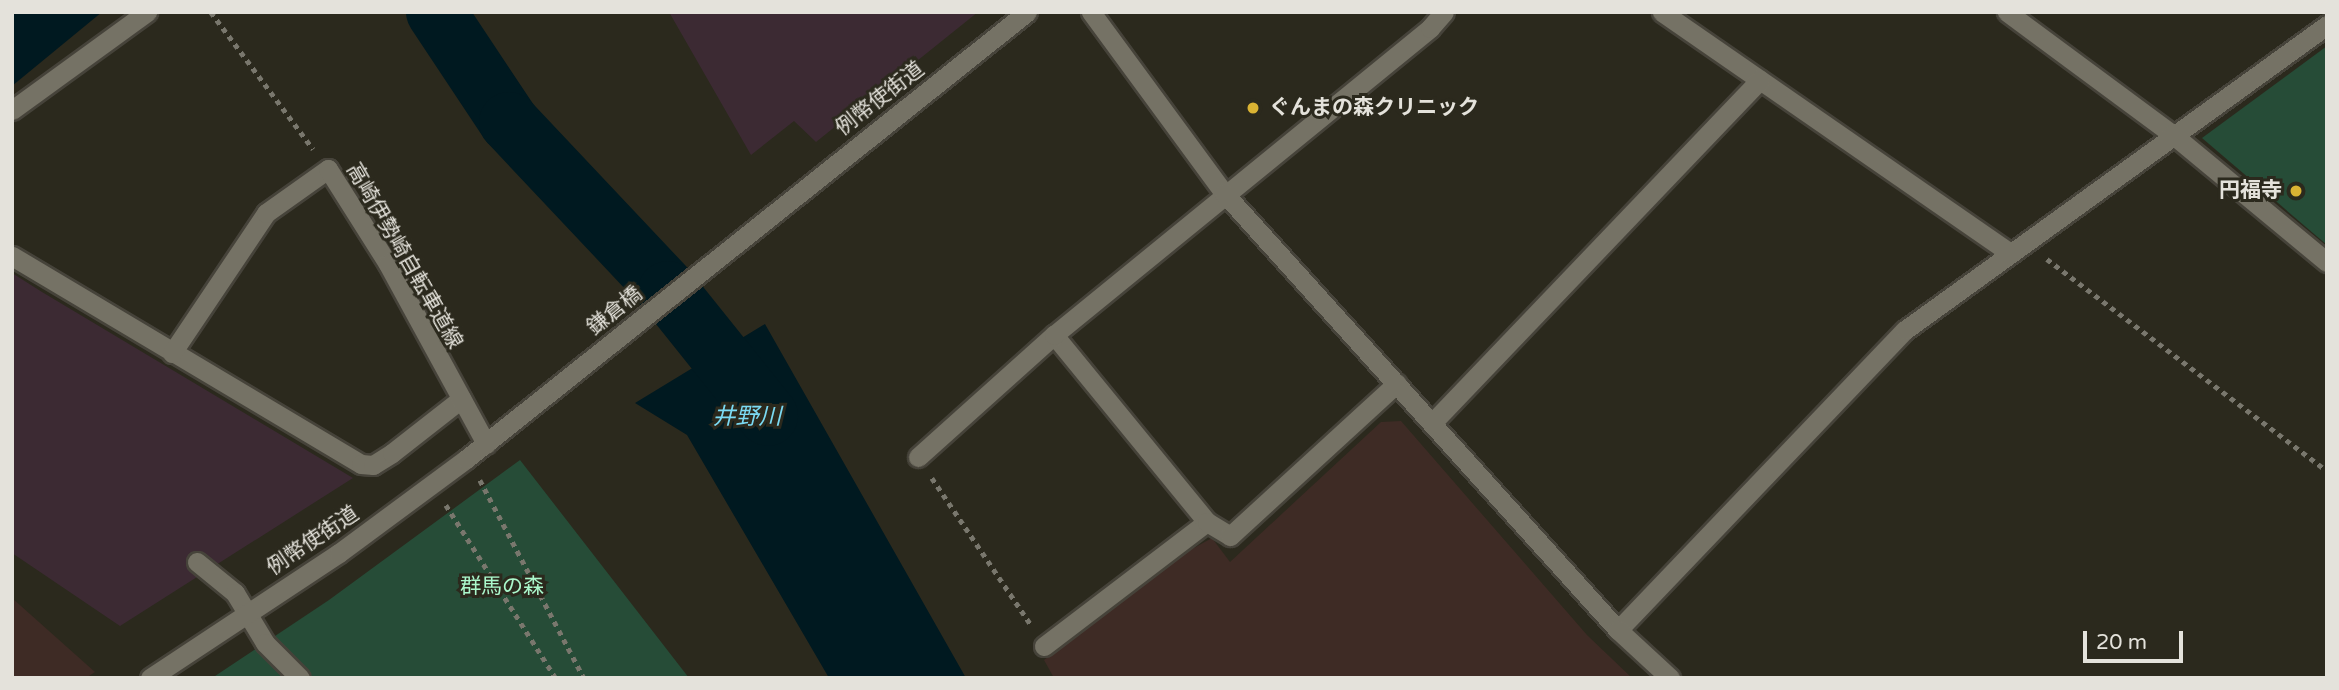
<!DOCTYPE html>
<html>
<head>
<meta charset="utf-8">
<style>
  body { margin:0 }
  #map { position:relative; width:2339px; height:690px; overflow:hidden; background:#2b291d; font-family:"Varela Round","Noto Sans JP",sans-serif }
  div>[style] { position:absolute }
  .commercial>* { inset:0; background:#3c2a33 }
  .industrial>* { inset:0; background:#3e2b25 }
  .green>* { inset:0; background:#264c37 }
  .water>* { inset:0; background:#001920 }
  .river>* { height:60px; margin:-30px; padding:0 30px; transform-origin:30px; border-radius:30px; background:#001920 }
  .path>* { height:4.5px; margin-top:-2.25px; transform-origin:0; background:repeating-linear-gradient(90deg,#79776d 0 5px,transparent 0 10px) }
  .roads { filter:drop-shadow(2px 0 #46433a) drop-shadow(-2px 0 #46433a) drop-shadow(0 2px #46433a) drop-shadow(0 -2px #46433a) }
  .service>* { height:19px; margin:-9.5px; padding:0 9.5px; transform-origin:9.5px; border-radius:9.5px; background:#757265 }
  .minor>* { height:19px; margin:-9.5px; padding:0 9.5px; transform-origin:9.5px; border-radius:9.5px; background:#757265 }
  .tertiary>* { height:19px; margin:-9.5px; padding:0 9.5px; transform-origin:9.5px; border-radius:9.5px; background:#757265 }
  .secondary>* { height:19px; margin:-9.5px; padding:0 9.5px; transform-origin:9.5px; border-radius:9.5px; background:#757265 }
  .dots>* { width:19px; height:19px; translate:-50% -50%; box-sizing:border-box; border:4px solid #2b291d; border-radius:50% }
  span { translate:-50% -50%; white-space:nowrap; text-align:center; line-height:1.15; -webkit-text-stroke:6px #2b291d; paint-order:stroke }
  .street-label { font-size:21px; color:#e4e2db }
  .poi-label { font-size:21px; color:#e4e2db; font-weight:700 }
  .left { translate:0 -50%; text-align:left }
  .right { translate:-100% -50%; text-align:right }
  .park-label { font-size:21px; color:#abf8cc }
  .water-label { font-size:23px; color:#7bdaf3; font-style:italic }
  .frame { position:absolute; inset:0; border:14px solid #e4e2db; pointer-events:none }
  .scale { position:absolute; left:2083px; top:631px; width:100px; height:32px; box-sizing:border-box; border:4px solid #e4e2db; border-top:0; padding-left:9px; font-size:21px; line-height:24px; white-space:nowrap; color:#e4e2db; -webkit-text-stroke:5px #2b291d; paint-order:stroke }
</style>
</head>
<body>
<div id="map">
  <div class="commercial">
    <i style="clip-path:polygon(669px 12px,978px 12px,816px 142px,794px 121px,751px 155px)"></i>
    <i style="clip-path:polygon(12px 273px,42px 292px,353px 478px,120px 626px,12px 553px)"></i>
  </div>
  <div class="industrial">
    <i style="clip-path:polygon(1401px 421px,1587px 635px,1632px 678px,1054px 678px,1044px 660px,1174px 559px,1212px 538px,1230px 562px,1381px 422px)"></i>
    <i style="clip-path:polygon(12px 598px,95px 672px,86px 678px,12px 678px)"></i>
  </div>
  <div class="green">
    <i style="clip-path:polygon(2327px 46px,2327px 245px,2202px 138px)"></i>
    <i style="clip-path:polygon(520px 460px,689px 678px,212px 678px,329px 600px)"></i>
  </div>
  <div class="water">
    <i style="clip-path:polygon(12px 12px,102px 12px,12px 86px)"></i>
    <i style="clip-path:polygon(765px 324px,966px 678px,829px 678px,687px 435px,635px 403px)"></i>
  </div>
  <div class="river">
    <i style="left:436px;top:12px;width:132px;rotate:56.4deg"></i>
    <i style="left:509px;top:122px;width:232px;rotate:46.7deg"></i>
    <i style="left:668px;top:291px;width:160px;rotate:51.3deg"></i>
  </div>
  <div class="path">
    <i style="left:211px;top:12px;width:171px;rotate:53.3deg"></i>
    <i style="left:2047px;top:259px;width:351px;rotate:37.1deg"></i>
    <i style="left:932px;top:478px;width:177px;rotate:56deg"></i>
    <i style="left:480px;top:480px;width:224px;rotate:62.3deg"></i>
    <i style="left:446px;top:505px;width:205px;rotate:57.6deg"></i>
  </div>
  <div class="roads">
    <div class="service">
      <i style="left:12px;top:256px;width:406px;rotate:30.8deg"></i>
      <i style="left:361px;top:464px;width:12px;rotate:5deg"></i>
      <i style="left:373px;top:465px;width:22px;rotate:-32deg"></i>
      <i style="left:392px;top:453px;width:88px;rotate:-38deg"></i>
      <i style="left:172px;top:353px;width:169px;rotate:-56.1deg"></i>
      <i style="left:266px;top:213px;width:76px;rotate:-35.4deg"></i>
      <i style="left:328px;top:169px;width:112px;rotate:57.7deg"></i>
      <i style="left:388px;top:264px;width:205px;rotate:61.4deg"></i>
      <i style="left:197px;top:562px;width:49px;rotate:39.2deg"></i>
      <i style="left:235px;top:593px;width:58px;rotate:59deg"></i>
      <i style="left:265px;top:643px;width:49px;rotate:45deg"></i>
      <i style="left:1044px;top:646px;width:205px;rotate:-37.3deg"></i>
      <i style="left:1207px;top:522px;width:242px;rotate:-129.3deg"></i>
    </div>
    <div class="minor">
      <i style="left:1662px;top:12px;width:422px;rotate:34.7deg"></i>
      <i style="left:2007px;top:12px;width:205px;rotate:36.5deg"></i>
      <i style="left:2172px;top:134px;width:201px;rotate:39.6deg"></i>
      <i style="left:12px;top:110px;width:167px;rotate:-36deg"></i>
      <i style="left:1433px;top:422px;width:473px;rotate:-46.3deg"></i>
      <i style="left:918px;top:457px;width:183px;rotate:-41.9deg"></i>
      <i style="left:1054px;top:335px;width:485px;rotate:-39.2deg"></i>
      <i style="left:1430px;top:28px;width:21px;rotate:-49deg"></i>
      <i style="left:1207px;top:522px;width:27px;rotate:31deg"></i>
      <i style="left:1230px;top:536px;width:226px;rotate:-42.5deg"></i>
      <i style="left:1618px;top:630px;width:415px;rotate:-46.3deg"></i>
      <i style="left:1905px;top:330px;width:521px;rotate:-35.86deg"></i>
    </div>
    <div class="tertiary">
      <i style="left:1091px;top:12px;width:225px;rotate:53.7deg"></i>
      <i style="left:1224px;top:193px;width:588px;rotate:47.96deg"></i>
      <i style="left:1618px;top:630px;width:71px;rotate:42.7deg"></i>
    </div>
    <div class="secondary">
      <i style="left:150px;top:678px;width:227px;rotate:-33.5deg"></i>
      <i style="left:339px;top:553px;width:158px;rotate:-36.5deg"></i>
      <i style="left:466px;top:459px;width:717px;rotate:-38.55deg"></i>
    </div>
  </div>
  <div class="dots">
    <i style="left:1253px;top:108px;background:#dab333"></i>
    <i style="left:2296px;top:191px;background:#dab333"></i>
  </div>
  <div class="street-label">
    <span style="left:880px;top:99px;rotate:-38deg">例幣使街道</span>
    <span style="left:404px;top:256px;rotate:60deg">高崎伊勢崎自転車道線</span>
    <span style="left:615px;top:311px;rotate:-39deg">鎌倉橋</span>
    <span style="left:313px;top:541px;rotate:-34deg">例幣使街道</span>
  </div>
  <div class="poi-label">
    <span class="left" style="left:1269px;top:108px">ぐんまの森クリニック</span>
    <span class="right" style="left:2282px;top:191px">円福寺</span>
  </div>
  <div class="park-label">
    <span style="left:502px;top:587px">群馬の森</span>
  </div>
  <div class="water-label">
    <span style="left:747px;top:417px">井野川</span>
  </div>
  <div class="frame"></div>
  <div class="scale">20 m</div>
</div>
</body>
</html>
